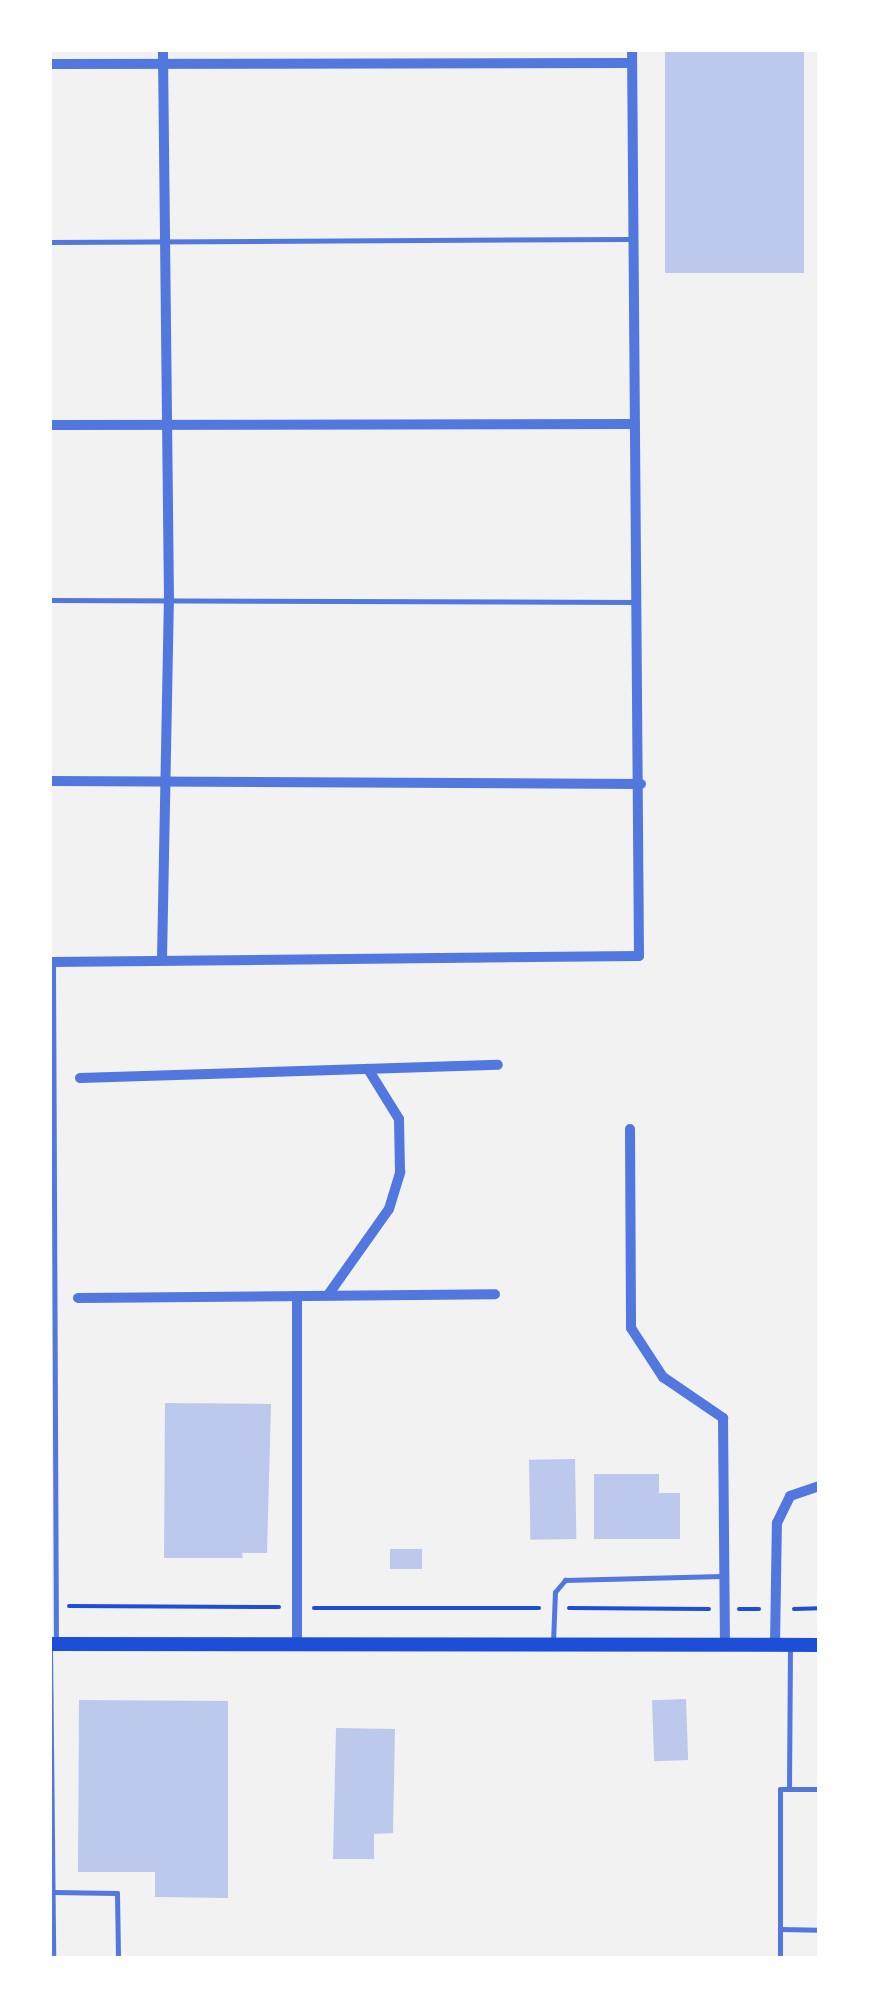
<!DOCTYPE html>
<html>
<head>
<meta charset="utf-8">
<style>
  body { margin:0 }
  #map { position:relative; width:869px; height:2008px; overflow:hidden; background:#f2f2f2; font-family:"Noto Sans",sans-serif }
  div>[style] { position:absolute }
  .building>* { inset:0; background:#bdc9ec; transform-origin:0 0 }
  .path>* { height:4px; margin:-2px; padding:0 2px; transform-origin:2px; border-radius:2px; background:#1d4ed8 }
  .service>* { height:5px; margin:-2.5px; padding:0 2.5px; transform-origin:2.5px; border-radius:2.5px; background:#5277de }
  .minor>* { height:10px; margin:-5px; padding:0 5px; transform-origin:5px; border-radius:5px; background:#5277de }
  .secondary>* { height:14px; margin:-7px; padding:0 7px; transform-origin:7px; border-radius:7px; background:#1d4ed8 }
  span { translate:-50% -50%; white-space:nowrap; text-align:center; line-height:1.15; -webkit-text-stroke:8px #fff; paint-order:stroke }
  .frame { position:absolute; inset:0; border:52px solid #fff; pointer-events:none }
</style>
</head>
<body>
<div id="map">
  <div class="building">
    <i style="left:665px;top:50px;width:139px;height:223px"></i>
    <i style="clip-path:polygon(165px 1403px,271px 1404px,267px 1553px,242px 1553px,243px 1558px,164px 1558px)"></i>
    <i style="left:575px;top:1459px;width:80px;height:46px;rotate:89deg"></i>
    <i style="clip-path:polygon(594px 1474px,659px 1474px,659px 1493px,680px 1493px,680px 1539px,594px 1539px)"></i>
    <i style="left:422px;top:1549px;width:20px;height:32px;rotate:90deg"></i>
    <i style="left:686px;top:1699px;width:61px;height:34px;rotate:88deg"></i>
    <i style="clip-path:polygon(79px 1700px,228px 1701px,228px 1898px,155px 1897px,155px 1872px,78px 1872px)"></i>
    <i style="clip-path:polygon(336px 1728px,395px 1729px,393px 1833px,374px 1834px,374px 1859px,333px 1859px)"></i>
  </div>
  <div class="path">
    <i style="left:69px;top:1606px;width:210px;rotate:0.3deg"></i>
    <i style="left:314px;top:1608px;width:225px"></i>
    <i style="left:569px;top:1608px;width:140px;rotate:0.4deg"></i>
    <i style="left:739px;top:1609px;width:20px"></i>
    <i style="left:794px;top:1609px;width:25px;rotate:-2deg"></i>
  </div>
  <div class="service">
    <i style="left:50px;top:242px;width:581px;rotate:-0.3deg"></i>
    <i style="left:50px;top:600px;width:585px;rotate:0.2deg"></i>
    <i style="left:53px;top:964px;width:679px;rotate:89.75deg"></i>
    <i style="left:553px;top:1643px;width:51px;rotate:-87.8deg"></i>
    <i style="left:555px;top:1592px;width:16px;rotate:-50deg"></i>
    <i style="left:565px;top:1580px;width:157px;rotate:-1.5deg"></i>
    <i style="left:50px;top:1647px;width:311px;rotate:89.4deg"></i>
    <i style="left:789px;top:1789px;width:30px"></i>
    <i style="left:53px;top:1892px;width:64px;rotate:0.9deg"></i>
    <i style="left:117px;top:1893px;width:65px;rotate:89.1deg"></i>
    <i style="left:780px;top:1929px;width:39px;rotate:1deg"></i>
    <i style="left:780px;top:1958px;width:169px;rotate:-90deg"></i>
    <i style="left:780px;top:1789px;width:9px"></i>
    <i style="left:789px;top:1789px;width:141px;rotate:-89.6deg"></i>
  </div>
  <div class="minor">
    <i style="left:50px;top:64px;width:582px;rotate:-0.1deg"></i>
    <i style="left:50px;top:425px;width:585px;rotate:-0.1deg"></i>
    <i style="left:50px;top:781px;width:591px;rotate:0.29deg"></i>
    <i style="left:162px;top:960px;width:360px;rotate:-88.9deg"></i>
    <i style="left:169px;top:600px;width:550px;rotate:-90.63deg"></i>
    <i style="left:50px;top:962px;width:589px;rotate:-0.58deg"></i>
    <i style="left:639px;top:956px;width:906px;rotate:-90.44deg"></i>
    <i style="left:80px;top:1078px;width:418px;rotate:-1.8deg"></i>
    <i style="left:630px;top:1129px;width:199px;rotate:89.7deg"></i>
    <i style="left:631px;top:1328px;width:59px;rotate:56.9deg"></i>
    <i style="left:663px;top:1377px;width:73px;rotate:34.3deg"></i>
    <i style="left:723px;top:1418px;width:227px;rotate:89.5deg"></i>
    <i style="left:328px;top:1295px;width:105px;rotate:-54.7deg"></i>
    <i style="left:389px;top:1209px;width:39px;rotate:-73deg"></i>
    <i style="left:400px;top:1172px;width:53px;rotate:-91.1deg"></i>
    <i style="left:399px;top:1119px;width:59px;rotate:-121.8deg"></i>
    <i style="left:78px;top:1298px;width:417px;rotate:-0.5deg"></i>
    <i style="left:297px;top:1644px;width:348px;rotate:-90deg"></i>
    <i style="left:775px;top:1645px;width:122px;rotate:-89.1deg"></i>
    <i style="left:777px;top:1523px;width:30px;rotate:-64deg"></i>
    <i style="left:790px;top:1496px;width:31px;rotate:-19deg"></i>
  </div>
  <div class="secondary">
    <i style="left:50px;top:1644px;width:769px;rotate:0.07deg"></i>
  </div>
  <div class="frame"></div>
</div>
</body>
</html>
